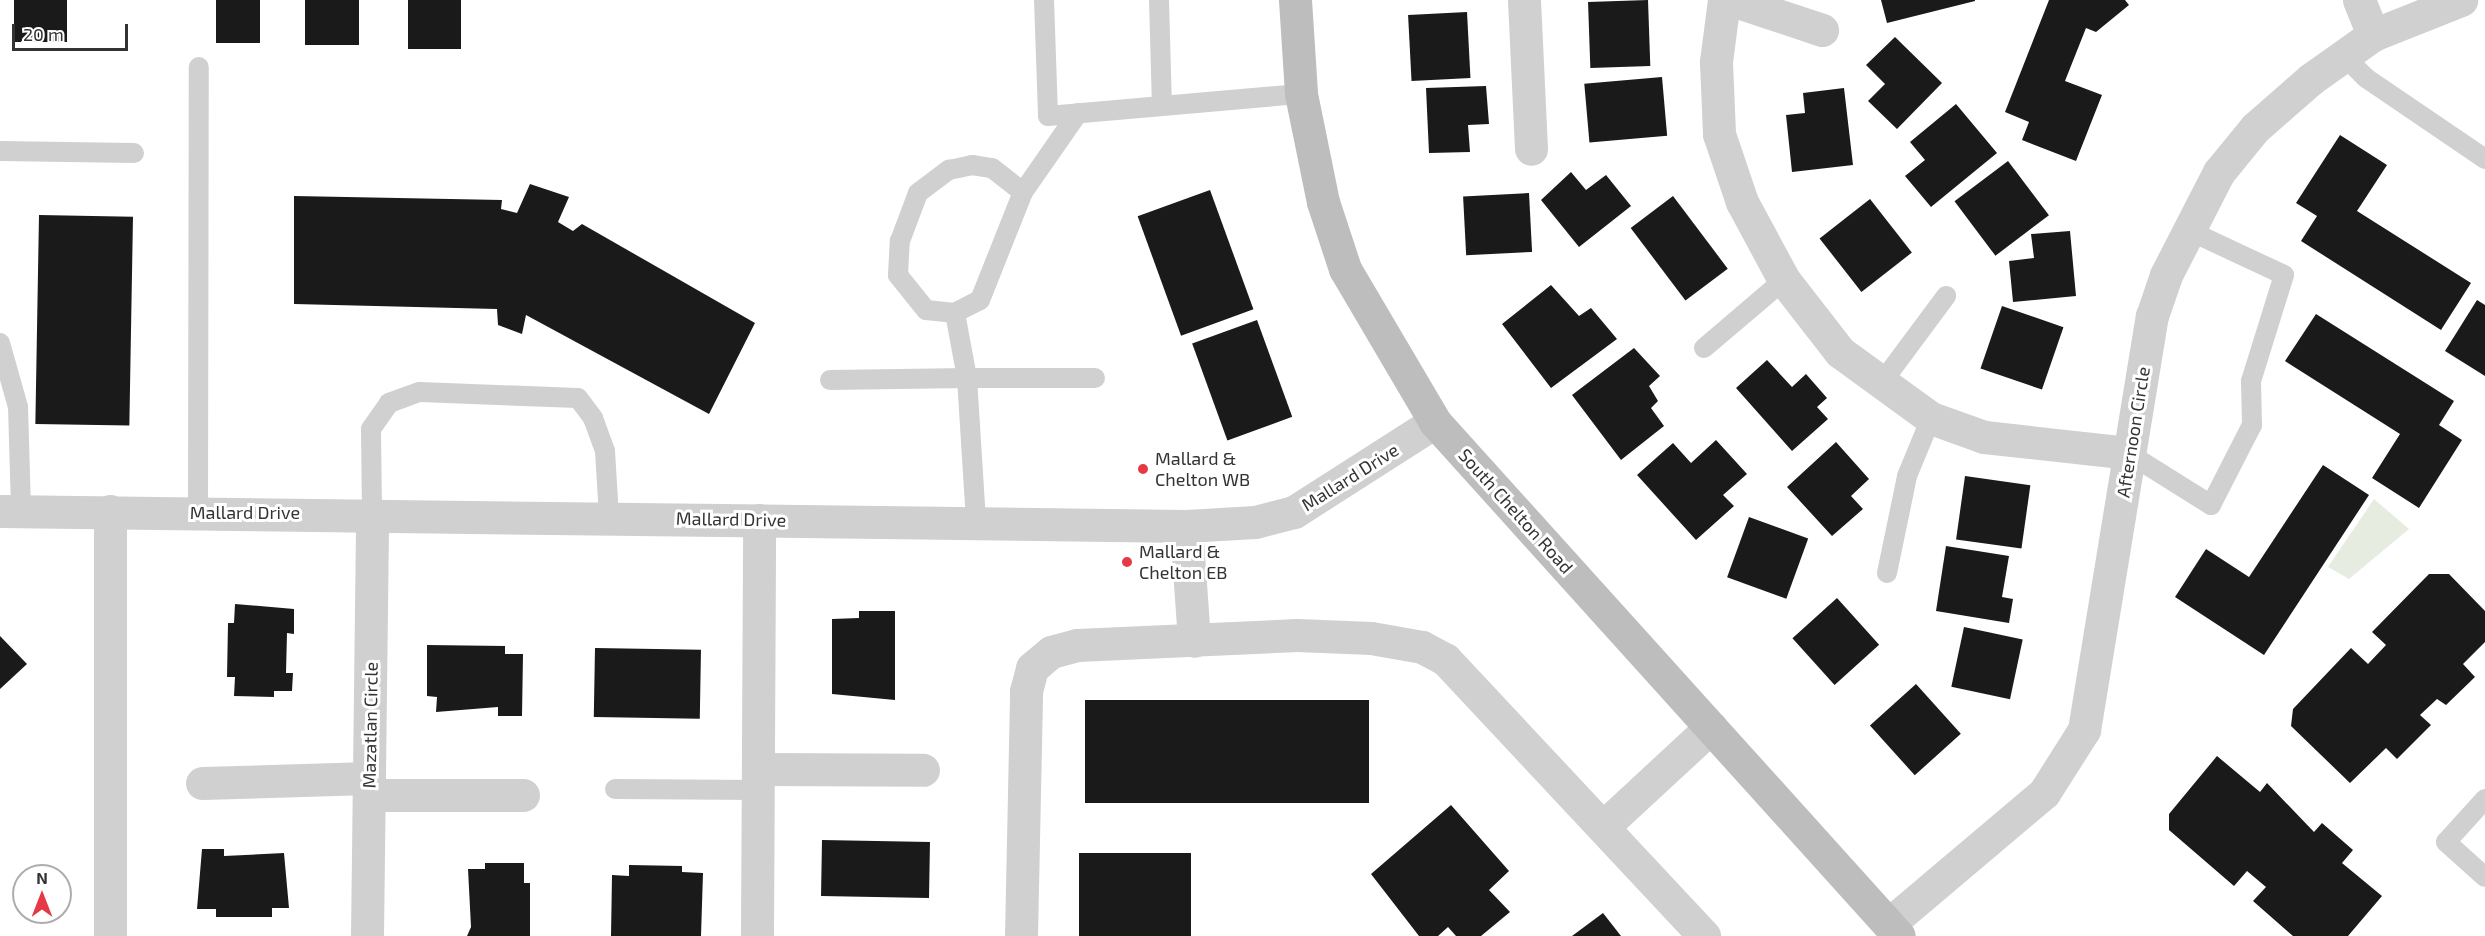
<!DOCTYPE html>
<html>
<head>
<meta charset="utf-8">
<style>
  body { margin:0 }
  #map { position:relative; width:2485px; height:936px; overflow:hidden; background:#fff; font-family:"Exo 2",sans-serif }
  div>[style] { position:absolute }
  .green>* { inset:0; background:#e6ecdf }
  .building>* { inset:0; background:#1a1a1a; transform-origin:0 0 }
  .lane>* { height:20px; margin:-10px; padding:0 10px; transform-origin:10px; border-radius:10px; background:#d0d0d0 }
  .street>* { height:33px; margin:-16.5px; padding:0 16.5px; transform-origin:16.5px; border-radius:16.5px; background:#d0d0d0 }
  .secondary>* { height:33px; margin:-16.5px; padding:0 16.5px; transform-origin:16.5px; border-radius:16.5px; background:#bdbdbd }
  .dots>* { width:16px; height:16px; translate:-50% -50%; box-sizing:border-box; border:3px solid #fff; border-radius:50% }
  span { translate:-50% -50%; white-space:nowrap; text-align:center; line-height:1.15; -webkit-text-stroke:6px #fff; paint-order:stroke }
  .street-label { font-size:18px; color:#333 }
  .poi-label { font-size:18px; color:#333 }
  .left { translate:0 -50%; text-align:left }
  .north { position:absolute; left:12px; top:864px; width:60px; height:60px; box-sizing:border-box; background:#fff; border:2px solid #adadad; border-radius:50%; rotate:0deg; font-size:16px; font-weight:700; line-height:24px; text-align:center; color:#333 }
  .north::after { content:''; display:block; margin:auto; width:21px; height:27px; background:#e63946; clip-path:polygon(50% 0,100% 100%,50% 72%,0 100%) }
  .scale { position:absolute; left:12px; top:24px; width:116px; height:27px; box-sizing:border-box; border:3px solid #333; border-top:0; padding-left:8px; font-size:18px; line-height:21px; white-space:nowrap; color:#333; -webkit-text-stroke:4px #fff; paint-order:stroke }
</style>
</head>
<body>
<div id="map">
  <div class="green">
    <i style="clip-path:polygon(2374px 499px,2409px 529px,2349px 579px,2328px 567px)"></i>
  </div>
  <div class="building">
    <i style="left:14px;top:0;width:53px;height:42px"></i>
    <i style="left:216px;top:0;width:44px;height:43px"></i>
    <i style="left:305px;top:0;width:54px;height:45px"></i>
    <i style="left:408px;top:0;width:53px;height:49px"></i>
    <i style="left:1648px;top:0;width:66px;height:60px;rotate:88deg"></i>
    <i style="clip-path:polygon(1881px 0,1975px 0,1975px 1px,1887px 23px)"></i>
    <i style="clip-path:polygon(2049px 0,2125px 0,2129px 5px,2096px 32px,2086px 28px,2065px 81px,2102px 95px,2076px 161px,2022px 140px,2029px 122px,2005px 112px)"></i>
    <i style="left:1467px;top:12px;width:66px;height:59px;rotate:87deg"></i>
    <i style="clip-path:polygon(1895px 37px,1942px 83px,1897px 129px,1868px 101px,1885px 84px,1866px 65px)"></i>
    <i style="left:1662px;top:77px;width:59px;height:78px;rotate:85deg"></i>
    <i style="clip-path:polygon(1486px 86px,1489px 124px,1468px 125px,1470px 152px,1429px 153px,1426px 88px)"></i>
    <i style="clip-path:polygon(1844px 88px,1853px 165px,1792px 172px,1786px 115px,1805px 113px,1803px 93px)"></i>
    <i style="clip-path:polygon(1956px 104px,1997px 153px,1931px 207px,1905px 176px,1925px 160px,1910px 142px)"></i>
    <i style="clip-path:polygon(2340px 135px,2387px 165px,2357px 211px,2471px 283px,2441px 330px,2301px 241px,2317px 216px,2296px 203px)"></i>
    <i style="left:2008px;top:161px;width:68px;height:67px;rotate:53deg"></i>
    <i style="clip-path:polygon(1571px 172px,1586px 190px,1606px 175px,1631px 206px,1579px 247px,1541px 200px)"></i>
    <i style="clip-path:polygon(530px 184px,569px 197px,558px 222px,573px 231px,582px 224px,755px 323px,709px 414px,526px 315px,522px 334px,498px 325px,497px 309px,294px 304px,294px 196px,502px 200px,501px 209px,517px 213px)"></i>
    <i style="left:1210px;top:190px;width:127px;height:77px;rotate:70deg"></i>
    <i style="left:1529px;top:193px;width:59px;height:66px;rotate:87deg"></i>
    <i style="left:1673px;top:196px;width:91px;height:53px;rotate:53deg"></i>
    <i style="left:1870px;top:199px;width:68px;height:64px;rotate:52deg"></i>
    <i style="left:39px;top:215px;width:94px;height:209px;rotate:1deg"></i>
    <i style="clip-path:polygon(2070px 231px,2076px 296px,2013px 302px,2009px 261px,2034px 258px,2031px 234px)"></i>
    <i style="clip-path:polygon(1551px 285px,1579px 316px,1591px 308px,1617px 339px,1551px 388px,1502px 324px)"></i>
    <i style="clip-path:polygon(2477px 300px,2485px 305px,2485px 376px,2445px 351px)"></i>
    <i style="left:2002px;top:306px;width:65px;height:66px;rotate:19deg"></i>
    <i style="clip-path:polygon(2316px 314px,2454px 401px,2439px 425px,2462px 440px,2419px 508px,2372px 478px,2400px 434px,2285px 361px)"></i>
    <i style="left:1257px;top:320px;width:103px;height:69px;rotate:70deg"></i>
    <i style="clip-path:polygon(1634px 348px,1660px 376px,1649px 386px,1658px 401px,1651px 408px,1664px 426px,1621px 460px,1572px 395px)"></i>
    <i style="clip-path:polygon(1767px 360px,1792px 387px,1806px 374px,1827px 398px,1817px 407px,1828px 419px,1792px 451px,1736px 388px)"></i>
    <i style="clip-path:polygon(1716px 440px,1747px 474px,1723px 495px,1734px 506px,1696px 540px,1637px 475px,1673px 443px,1691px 463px)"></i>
    <i style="clip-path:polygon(1836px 442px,1869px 479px,1851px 496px,1863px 509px,1832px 536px,1787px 487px)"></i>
    <i style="clip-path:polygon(2323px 465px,2369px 495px,2264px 655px,2175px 597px,2206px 549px,2249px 577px)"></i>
    <i style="left:1965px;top:476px;width:66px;height:64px;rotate:8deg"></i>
    <i style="left:1749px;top:517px;width:63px;height:64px;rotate:20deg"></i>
    <i style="clip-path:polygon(1946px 546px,2009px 556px,2002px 597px,2013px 599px,2009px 623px,1936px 611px)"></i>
    <i style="clip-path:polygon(2429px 574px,2449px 574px,2485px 611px,2485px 642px,2463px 664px,2475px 677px,2446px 705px,2437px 699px,2420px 715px,2431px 725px,2397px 759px,2386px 748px,2350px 783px,2291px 726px,2293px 709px,2351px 648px,2368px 664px,2386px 645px,2372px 632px)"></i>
    <i style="left:1837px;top:598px;width:63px;height:60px;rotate:48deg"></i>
    <i style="clip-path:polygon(235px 604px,294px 609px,294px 634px,287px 633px,286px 673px,293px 673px,292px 691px,274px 691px,274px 697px,234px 696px,235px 677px,227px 677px,228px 623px,234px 623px)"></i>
    <i style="clip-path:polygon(859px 611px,895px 611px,895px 700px,832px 694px,832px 619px,859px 618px)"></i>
    <i style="left:1964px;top:627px;width:60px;height:61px;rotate:12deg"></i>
    <i style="clip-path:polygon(0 636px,27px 664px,0 689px)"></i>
    <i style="clip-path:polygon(427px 645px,505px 646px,505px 654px,523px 654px,522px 716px,498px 716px,498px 707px,436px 712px,437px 697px,427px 696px)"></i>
    <i style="left:595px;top:648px;width:106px;height:69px;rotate:1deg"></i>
    <i style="left:1916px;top:684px;width:67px;height:62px;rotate:48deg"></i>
    <i style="left:1085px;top:700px;width:284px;height:103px"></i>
    <i style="clip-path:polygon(2217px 756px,2260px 792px,2267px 783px,2314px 832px,2322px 823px,2353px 850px,2342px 863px,2382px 896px,2348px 936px,2293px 936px,2253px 901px,2266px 887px,2247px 871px,2234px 886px,2169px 830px,2169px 814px)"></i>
    <i style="clip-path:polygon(1451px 805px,1509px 871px,1489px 890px,1510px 912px,1481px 936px,1456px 936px,1448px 927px,1438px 936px,1419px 936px,1371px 874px)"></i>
    <i style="left:822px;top:840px;width:108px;height:56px;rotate:1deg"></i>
    <i style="clip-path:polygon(202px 849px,224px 849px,224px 856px,284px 853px,289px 908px,272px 908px,272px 917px,216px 917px,216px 909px,197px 909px)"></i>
    <i style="left:1191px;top:853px;width:83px;height:112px;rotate:90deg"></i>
    <i style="clip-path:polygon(485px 863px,524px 863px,524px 883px,530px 883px,530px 936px,467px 936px,471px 927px,468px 869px,485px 869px)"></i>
    <i style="clip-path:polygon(629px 865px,682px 866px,682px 872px,703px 873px,701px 936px,611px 936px,612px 875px,629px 876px)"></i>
    <i style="clip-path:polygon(1603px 913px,1621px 936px,1572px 936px)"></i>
  </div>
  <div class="lane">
    <i style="left:1044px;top:0;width:116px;rotate:88deg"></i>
    <i style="left:1048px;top:116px;width:254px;rotate:-5deg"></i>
    <i style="left:1159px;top:0;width:106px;rotate:88.4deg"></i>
    <i style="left:2344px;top:56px;width:31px;rotate:45deg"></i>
    <i style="left:2366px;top:78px;width:144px;rotate:34.2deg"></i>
    <i style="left:1078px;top:113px;width:96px;rotate:124.8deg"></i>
    <i style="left:1023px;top:192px;width:116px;rotate:111.7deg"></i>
    <i style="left:980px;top:300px;width:28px;rotate:153deg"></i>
    <i style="left:955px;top:313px;width:66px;rotate:79.5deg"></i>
    <i style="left:967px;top:378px;width:128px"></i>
    <i style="left:0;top:151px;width:134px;rotate:0.9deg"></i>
    <i style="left:955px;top:313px;width:29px;rotate:-174deg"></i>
    <i style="left:926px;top:310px;width:45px;rotate:-128.7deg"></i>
    <i style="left:898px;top:275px;width:34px;rotate:-87deg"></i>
    <i style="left:900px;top:241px;width:51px;rotate:-69.4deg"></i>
    <i style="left:918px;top:193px;width:39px;rotate:-37deg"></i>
    <i style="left:949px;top:170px;width:24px;rotate:-12deg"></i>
    <i style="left:972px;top:165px;width:20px;rotate:9deg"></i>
    <i style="left:992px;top:168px;width:39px;rotate:38deg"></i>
    <i style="left:0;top:343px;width:66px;rotate:74.3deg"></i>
    <i style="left:18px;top:407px;width:104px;rotate:88.3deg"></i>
    <i style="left:1704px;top:348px;width:105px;rotate:-40.4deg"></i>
    <i style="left:830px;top:380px;width:137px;rotate:-0.8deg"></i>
    <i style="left:967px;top:378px;width:145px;rotate:86.4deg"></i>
    <i style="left:1880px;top:385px;width:111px;rotate:-53.4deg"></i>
    <i style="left:2128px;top:453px;width:98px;rotate:32.1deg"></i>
    <i style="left:2211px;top:505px;width:90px;rotate:-62.9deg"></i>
    <i style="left:2252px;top:425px;width:44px;rotate:-91.3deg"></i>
    <i style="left:2251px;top:381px;width:111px;rotate:-72.7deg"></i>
    <i style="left:2284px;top:275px;width:106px;rotate:-154.9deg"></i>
    <i style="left:198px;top:512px;width:445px;rotate:-89.9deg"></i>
    <i style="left:372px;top:513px;width:84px;rotate:-90.7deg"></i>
    <i style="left:371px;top:429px;width:32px;rotate:-55deg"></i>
    <i style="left:389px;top:403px;width:33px;rotate:-20deg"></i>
    <i style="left:420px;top:392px;width:158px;rotate:2.2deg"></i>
    <i style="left:578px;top:398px;width:25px;rotate:53deg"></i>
    <i style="left:593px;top:418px;width:35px;rotate:70deg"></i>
    <i style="left:605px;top:451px;width:66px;rotate:86.5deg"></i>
    <i style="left:1887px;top:573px;width:99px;rotate:-78.3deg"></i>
    <i style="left:1907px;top:476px;width:63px;rotate:-67.5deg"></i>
    <i style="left:615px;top:789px;width:143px;rotate:0.4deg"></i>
    <i style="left:2485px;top:799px;width:58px;rotate:132.2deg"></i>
    <i style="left:2446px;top:842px;width:52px;rotate:41.9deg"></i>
  </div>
  <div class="street">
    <i style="left:1524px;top:0;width:149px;rotate:87.3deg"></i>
    <i style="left:1724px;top:0;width:63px;rotate:97.4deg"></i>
    <i style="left:1716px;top:62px;width:72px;rotate:87.6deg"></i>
    <i style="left:1719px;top:134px;width:72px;rotate:71.3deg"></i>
    <i style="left:1742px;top:202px;width:89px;rotate:61.7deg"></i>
    <i style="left:1784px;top:280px;width:91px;rotate:52.1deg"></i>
    <i style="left:1840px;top:352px;width:112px;rotate:36deg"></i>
    <i style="left:1931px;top:418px;width:56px;rotate:19.7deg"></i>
    <i style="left:1984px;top:437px;width:145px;rotate:6.3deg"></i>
    <i style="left:1732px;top:0;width:95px;rotate:18.4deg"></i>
    <i style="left:2359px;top:0;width:38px;rotate:68deg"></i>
    <i style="left:0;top:511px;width:1186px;rotate:0.72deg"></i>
    <i style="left:1186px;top:526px;width:69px;rotate:-3.3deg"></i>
    <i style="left:1255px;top:522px;width:40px;rotate:-14.4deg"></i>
    <i style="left:1294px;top:512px;width:167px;rotate:-32.6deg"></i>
    <i style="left:1186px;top:526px;width:115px;rotate:86deg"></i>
    <i style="left:758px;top:769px;width:165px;rotate:0.3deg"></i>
    <i style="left:202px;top:783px;width:167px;rotate:-1.7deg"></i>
    <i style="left:369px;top:795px;width:154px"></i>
    <i style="left:1603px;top:827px;width:147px;rotate:-42.8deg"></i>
    <i style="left:1890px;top:923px;width:202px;rotate:-40.2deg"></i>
    <i style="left:2044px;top:793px;width:75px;rotate:-57.6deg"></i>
    <i style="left:2084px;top:730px;width:420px;rotate:-80.7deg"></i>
    <i style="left:2152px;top:316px;width:43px;rotate:-71.1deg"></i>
    <i style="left:2166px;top:275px;width:116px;rotate:-62.8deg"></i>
    <i style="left:2219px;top:172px;width:57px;rotate:-50.7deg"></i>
    <i style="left:2255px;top:128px;width:74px;rotate:-41.2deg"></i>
    <i style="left:2311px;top:79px;width:76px;rotate:-35.4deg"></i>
    <i style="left:2373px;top:35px;width:95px;rotate:-21.7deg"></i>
    <i style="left:110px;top:936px;width:425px;rotate:-90deg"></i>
    <i style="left:367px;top:936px;width:423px;rotate:-89.3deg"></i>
    <i style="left:757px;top:936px;width:416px;rotate:-89.7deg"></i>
    <i style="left:1021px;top:936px;width:245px;rotate:-88.8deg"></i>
    <i style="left:1026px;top:691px;width:24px;rotate:-75deg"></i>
    <i style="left:1032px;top:668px;width:25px;rotate:-40deg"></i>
    <i style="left:1051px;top:652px;width:27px;rotate:-15deg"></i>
    <i style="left:1077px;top:645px;width:220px;rotate:-2.6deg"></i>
    <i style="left:1297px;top:635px;width:74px;rotate:2.3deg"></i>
    <i style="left:1371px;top:638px;width:52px;rotate:10deg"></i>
    <i style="left:1422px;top:647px;width:27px;rotate:28deg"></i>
    <i style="left:1446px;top:660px;width:378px;rotate:46.9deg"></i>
  </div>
  <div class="secondary">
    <i style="left:1295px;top:0;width:94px;rotate:86.3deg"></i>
    <i style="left:1301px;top:94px;width:110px;rotate:78.5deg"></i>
    <i style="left:1323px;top:202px;width:71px;rotate:71.8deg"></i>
    <i style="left:1345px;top:269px;width:178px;rotate:59.5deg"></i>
    <i style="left:1435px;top:422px;width:692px;rotate:47.93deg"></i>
  </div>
  <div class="dots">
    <i style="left:1143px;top:469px;background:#e63946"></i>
    <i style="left:1127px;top:562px;background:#e63946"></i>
  </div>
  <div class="street-label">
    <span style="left:2133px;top:432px;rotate:-81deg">Afternoon Circle</span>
    <span style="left:1350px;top:477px;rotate:-32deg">Mallard Drive</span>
    <span style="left:1516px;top:511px;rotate:48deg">South Chelton Road</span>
    <span style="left:245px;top:512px">Mallard Drive</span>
    <span style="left:731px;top:519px;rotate:1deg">Mallard Drive</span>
    <span style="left:370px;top:725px;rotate:-89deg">Mazatlan Circle</span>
  </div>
  <div class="poi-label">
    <span class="left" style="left:1155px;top:469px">Mallard &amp;<br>Chelton WB</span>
    <span class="left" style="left:1139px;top:562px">Mallard &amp;<br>Chelton EB</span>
  </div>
  <div class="north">N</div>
  <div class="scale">20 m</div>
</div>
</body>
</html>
